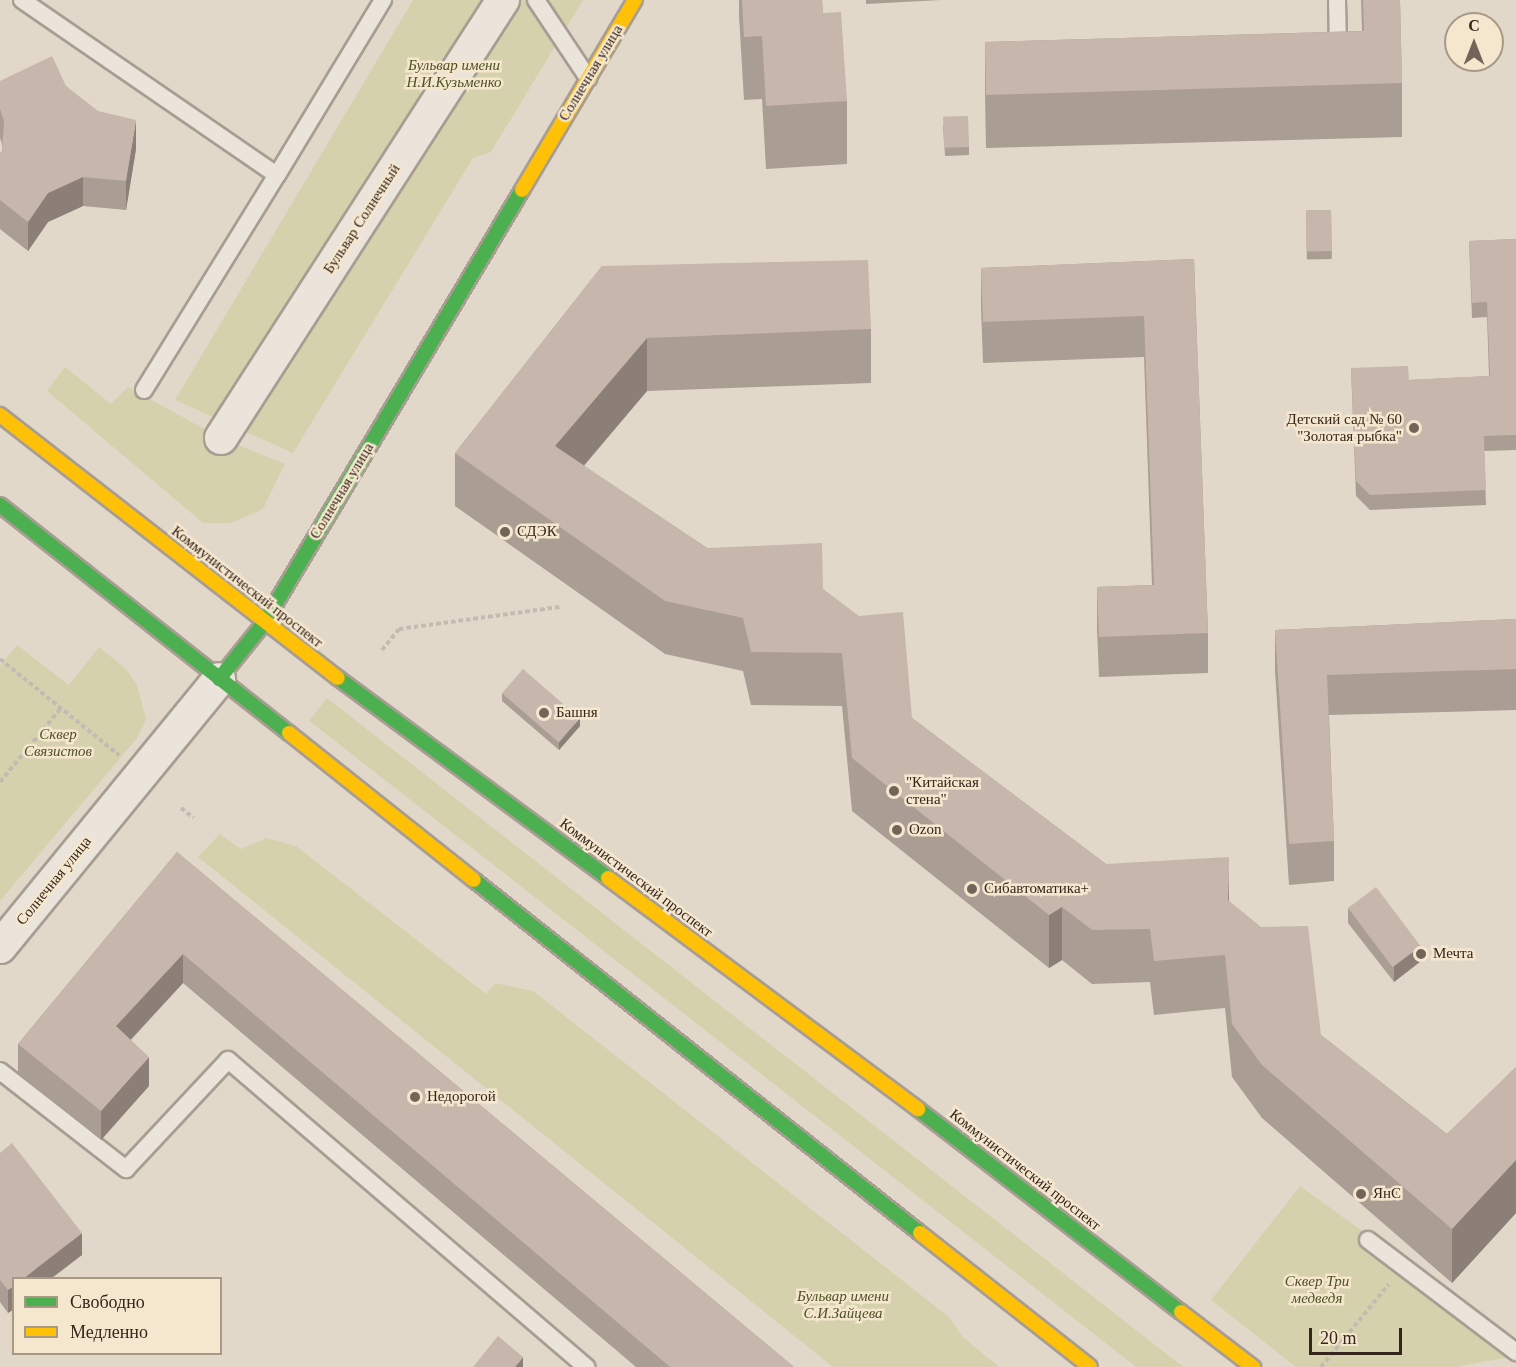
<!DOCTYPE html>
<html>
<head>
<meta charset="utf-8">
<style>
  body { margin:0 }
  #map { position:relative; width:1516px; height:1367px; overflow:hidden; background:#e2d8ca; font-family:"Times New Roman",serif }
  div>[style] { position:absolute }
  .green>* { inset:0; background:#d5d1ac; transform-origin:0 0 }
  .path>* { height:4px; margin-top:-2px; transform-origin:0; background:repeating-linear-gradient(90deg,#c3bbb2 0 4.5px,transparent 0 7.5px) }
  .roads { filter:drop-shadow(2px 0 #a79d93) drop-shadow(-2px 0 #a79d93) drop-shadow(0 2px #a79d93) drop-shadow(0 -2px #a79d93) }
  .lane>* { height:16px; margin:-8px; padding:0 8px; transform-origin:8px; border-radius:8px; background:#eae4db }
  .street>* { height:32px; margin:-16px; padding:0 16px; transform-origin:16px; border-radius:16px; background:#eae4db }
  .fast>* { height:14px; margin:-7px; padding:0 7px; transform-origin:7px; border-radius:7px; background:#4caf50 }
  .slow>* { height:14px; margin:-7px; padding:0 7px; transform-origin:7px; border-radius:7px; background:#ffc107 }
  .wall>* { inset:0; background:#aa9d93; transform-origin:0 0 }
  .shaded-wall>* { inset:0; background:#8b7f78 }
  .building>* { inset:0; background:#c6b6ab; transform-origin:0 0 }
  .dots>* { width:16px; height:16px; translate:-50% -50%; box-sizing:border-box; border:3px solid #f5e6ce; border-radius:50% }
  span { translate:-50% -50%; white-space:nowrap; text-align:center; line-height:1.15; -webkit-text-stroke:5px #f5e6ce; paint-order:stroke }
  .park-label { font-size:15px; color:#4b5223; font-style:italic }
  .street-label { font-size:15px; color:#35251c }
  .poi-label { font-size:15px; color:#35251c }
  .right { translate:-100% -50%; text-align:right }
  .left { translate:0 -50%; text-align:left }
  .legend { position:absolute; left:12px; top:1277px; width:210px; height:78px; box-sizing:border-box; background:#f5e6ce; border:2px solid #a89987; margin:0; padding:8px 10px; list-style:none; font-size:18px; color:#35251c }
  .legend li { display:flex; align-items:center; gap:12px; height:30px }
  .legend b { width:30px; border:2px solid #a89987 }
  .north { position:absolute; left:1444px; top:12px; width:60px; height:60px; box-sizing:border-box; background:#f5e6ce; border:2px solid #a89987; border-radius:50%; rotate:0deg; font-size:16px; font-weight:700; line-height:24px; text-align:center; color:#35251c }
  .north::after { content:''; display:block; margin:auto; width:21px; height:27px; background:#726459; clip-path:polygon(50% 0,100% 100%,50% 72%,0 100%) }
  .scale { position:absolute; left:1309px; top:1328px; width:93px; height:27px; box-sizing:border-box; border:3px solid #35251c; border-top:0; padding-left:8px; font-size:18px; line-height:21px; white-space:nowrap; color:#35251c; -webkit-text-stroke:4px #f5e6ce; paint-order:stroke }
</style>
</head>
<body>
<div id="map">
  <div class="green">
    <i style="clip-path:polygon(413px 0,583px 0,491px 152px,473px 158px,293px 453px,175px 400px)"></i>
    <i style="clip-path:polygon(65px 367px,111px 404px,128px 387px,221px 438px,285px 464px,263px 509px,231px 523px,203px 523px,47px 391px)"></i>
    <i style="clip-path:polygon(17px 645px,69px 685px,99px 647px,126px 669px,137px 685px,146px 719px,137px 738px,0 901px,0 666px)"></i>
    <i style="left:327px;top:698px;width:1088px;height:29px;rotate:38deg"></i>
    <i style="clip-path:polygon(220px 834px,241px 849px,266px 838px,296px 846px,486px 994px,495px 983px,533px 991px,949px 1317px,963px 1337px,999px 1367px,833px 1367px,198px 857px)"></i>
    <i style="clip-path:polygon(1300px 1186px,1516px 1342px,1516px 1356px,1455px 1367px,1296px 1367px,1211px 1300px)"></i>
  </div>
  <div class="path">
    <i style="left:382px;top:650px;width:27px;rotate:-51deg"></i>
    <i style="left:399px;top:629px;width:162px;rotate:-7.8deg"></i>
    <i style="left:0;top:659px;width:153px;rotate:38.9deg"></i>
    <i style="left:0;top:782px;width:96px;rotate:-50.5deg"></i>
    <i style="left:181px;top:808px;width:16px;rotate:38deg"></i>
    <i style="left:1321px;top:1367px;width:107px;rotate:-50.7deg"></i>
  </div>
  <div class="roads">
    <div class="lane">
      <i style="left:22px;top:0;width:309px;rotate:34.5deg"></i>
      <i style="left:277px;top:175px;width:205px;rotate:-58.8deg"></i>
      <i style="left:536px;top:0;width:94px;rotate:56.3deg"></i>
      <i style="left:1331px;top:47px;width:7px"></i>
      <i style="left:1338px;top:47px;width:47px;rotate:-91.2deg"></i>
      <i style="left:144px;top:390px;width:253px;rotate:-58.3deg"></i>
      <i style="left:0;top:1071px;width:160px;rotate:37.9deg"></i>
      <i style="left:126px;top:1169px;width:149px;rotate:-46.9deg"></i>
      <i style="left:228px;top:1060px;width:472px;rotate:40.6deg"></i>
      <i style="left:1368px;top:1240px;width:186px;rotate:37.1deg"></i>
    </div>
    <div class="street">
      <i style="left:221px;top:438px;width:521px;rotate:-57.23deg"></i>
      <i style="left:0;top:947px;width:346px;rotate:-50.7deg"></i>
    </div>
    <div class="fast">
      <i style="left:0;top:505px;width:368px;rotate:38.3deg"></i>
      <i style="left:338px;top:678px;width:336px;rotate:36.5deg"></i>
      <i style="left:219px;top:679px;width:72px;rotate:-51.2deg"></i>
      <i style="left:264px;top:623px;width:504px;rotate:-59.21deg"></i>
      <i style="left:474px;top:880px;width:569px;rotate:38.36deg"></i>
      <i style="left:918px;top:1109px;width:332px;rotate:37.7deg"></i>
    </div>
    <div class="slow">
      <i style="left:522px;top:190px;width:221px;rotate:-59.3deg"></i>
      <i style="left:0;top:415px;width:428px;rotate:37.9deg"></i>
      <i style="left:289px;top:733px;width:236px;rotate:38.5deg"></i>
      <i style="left:608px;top:878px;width:387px;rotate:36.7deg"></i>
      <i style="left:920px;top:1233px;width:216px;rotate:38.2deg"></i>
      <i style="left:1181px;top:1312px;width:91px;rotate:37.4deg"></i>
    </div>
  </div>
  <div class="wall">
    <i style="clip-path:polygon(739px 0,822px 0,823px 13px,847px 101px,847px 164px,766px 169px,762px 99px,744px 100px,739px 16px)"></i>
    <i style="clip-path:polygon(866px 0,941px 0,866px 4px)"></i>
    <i style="clip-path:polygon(1361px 0,1400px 0,1402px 83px,1402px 137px,986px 148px,985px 95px,985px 42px,1362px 31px)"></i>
    <i style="clip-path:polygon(0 81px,66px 86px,136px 149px,126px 210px,83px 206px,48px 222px,28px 251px,0 229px,0 153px,2px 151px,2px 144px,0 138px)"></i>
    <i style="clip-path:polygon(943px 125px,969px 147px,969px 155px,945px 156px)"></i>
    <i style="left:1331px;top:210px;width:49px;height:25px;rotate:89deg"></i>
    <i style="clip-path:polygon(1516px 239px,1516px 450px,1484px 451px,1486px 505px,1370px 510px,1356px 496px,1351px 368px,1409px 380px,1489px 376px,1487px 317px,1472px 318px,1469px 241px)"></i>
    <i style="clip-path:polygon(1194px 259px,1208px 633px,1208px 673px,1099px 677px,1097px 628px,1097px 587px,1152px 585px,1144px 357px,983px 363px,981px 308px,981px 268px)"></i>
    <i style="clip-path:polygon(602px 266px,871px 329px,871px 383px,647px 391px,584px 466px,707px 548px,823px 589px,912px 718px,1106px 864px,1229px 902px,1321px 1035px,1447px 1134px,1516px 1067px,1516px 1213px,1452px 1283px,1262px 1118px,1232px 1077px,1225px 1008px,1154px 1015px,1150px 982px,1092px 984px,1062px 960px,1049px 968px,852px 811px,842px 706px,751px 705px,743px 671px,665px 654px,455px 506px,455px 453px)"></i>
    <i style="clip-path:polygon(1516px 619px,1516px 710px,1329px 715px,1334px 841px,1334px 881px,1289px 885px,1275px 671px,1275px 630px)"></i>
    <i style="clip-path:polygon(502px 693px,580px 726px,559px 750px,502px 701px)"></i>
    <i style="clip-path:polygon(177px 852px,794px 1367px,636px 1367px,183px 983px,131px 1040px,149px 1086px,101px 1140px,18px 1073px,18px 1044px)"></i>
    <i style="clip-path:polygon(1348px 908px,1421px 961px,1394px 982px,1348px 923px)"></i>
    <i style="clip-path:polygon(0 1153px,82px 1255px,14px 1278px,14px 1309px,8px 1313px,0 1302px)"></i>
  </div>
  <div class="shaded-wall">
    <i style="clip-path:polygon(136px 120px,136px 149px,126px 210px,126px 181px)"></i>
    <i style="clip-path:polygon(83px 177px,83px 206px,48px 222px,28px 251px,28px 222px,48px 193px)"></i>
    <i style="clip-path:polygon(647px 338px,647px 391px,555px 499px,555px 446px)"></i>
    <i style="clip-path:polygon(580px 718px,580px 726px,559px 750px,559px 743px)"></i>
    <i style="clip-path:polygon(1229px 857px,1229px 910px,1228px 900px)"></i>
    <i style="clip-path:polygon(1062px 907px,1062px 960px,1049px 968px,1049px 915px)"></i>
    <i style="clip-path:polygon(1421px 946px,1421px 961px,1394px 982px,1394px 966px)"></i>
    <i style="clip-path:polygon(183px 954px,183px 983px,116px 1055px,116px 1026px)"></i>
    <i style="clip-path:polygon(149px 1057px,149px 1086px,101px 1140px,101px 1111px)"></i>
    <i style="clip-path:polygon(1516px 1160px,1516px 1213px,1452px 1283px,1452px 1229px)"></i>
    <i style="clip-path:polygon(82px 1233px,82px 1255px,52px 1278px,24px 1278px)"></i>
    <i style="clip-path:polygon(14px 1286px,14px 1309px,8px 1313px,8px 1290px)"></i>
    <i style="clip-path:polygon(523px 1357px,523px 1367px,515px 1367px)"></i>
  </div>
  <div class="building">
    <i style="clip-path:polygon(742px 0,822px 0,823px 13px,841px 12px,847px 101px,766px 106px,762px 36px,744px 37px)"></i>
    <i style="clip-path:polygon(1363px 0,1400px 0,1402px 83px,986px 95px,985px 42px,1364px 31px)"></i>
    <i style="clip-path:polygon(52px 56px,66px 86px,98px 111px,136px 120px,126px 181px,83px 177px,48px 193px,28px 222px,0 200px,0 153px,2px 151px,4px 121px,0 109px,0 81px)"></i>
    <i style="left:968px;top:116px;width:31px;height:25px;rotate:88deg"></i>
    <i style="left:1331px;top:210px;width:41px;height:25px;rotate:89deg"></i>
    <i style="clip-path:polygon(1516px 239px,1516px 435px,1484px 436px,1486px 490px,1370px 495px,1356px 481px,1351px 368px,1408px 366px,1409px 380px,1490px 376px,1487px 302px,1472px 303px,1469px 241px)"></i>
    <i style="clip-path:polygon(1194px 259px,1208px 633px,1099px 637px,1097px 587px,1154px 585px,1144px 316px,983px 322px,981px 268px)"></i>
    <i style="clip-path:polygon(868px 260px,871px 329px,647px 338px,555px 446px,707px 548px,822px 543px,823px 589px,859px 616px,903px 612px,912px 718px,1106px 864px,1229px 857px,1228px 900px,1261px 927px,1308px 926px,1321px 1035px,1447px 1134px,1516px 1067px,1516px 1160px,1452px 1229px,1262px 1065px,1232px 1024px,1225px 955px,1154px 961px,1150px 929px,1092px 930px,1062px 907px,1049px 915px,852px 758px,842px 653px,751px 652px,743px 618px,665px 601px,455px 453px,602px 266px)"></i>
    <i style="clip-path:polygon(1516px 619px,1516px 669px,1327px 675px,1334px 841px,1289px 844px,1275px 630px)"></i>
    <i style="left:523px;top:669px;width:75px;height:32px;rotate:41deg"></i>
    <i style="clip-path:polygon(177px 852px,794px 1367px,670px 1367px,183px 954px,116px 1026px,149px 1057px,101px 1111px,18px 1044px)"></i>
    <i style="left:1376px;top:887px;width:74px;height:35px;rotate:53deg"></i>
    <i style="clip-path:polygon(12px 1143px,82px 1233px,24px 1278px,14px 1278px,14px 1286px,8px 1290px,0 1280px,0 1153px)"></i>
    <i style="clip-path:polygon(498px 1336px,523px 1357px,515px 1367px,473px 1367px)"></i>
  </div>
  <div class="dots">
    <i style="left:1414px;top:428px;background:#726459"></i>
    <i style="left:505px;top:532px;background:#726459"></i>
    <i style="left:544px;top:713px;background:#726459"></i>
    <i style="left:894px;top:791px;background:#726459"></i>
    <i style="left:897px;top:830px;background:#726459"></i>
    <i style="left:972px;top:889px;background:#726459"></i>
    <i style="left:1421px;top:954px;background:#726459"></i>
    <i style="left:415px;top:1097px;background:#726459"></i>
    <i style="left:1361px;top:1194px;background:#726459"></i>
  </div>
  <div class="park-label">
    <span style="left:454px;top:74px">Бульвар имени<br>Н.И.Кузьменко</span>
    <span style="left:58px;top:743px">Сквер<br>Связистов</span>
    <span style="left:1317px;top:1290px">Сквер Три<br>медведя</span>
    <span style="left:843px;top:1305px">Бульвар имени<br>С.И.Зайцева</span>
  </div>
  <div class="street-label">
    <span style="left:591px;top:73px;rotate:-59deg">Солнечная улица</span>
    <span style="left:362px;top:219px;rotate:-57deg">Бульвар Солнечный</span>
    <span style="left:342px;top:491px;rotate:-59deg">Солнечная улица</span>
    <span style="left:247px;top:587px;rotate:38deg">Коммунистический проспект</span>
    <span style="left:636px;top:878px;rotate:37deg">Коммунистический проспект</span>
    <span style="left:54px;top:881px;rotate:-51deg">Солнечная улица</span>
    <span style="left:1025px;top:1170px;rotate:38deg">Коммунистический проспект</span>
  </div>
  <div class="poi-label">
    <span class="right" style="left:1402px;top:428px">Детский сад № 60<br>"Золотая рыбка"</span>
    <span class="left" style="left:517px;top:532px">СДЭК</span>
    <span class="left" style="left:556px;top:713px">Башня</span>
    <span class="left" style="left:906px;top:791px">"Китайская<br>стена"</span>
    <span class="left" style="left:909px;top:830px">Ozon</span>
    <span class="left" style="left:984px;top:889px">Сибавтоматика+</span>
    <span class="left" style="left:1433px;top:954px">Мечта</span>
    <span class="left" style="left:427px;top:1097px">Недорогой</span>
    <span class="left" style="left:1373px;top:1194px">ЯнС</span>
  </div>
  <ul class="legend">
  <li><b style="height:8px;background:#4caf50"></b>Свободно</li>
  <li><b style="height:8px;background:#ffc107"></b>Медленно</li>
  </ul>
  <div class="north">С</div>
  <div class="scale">20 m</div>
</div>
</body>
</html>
